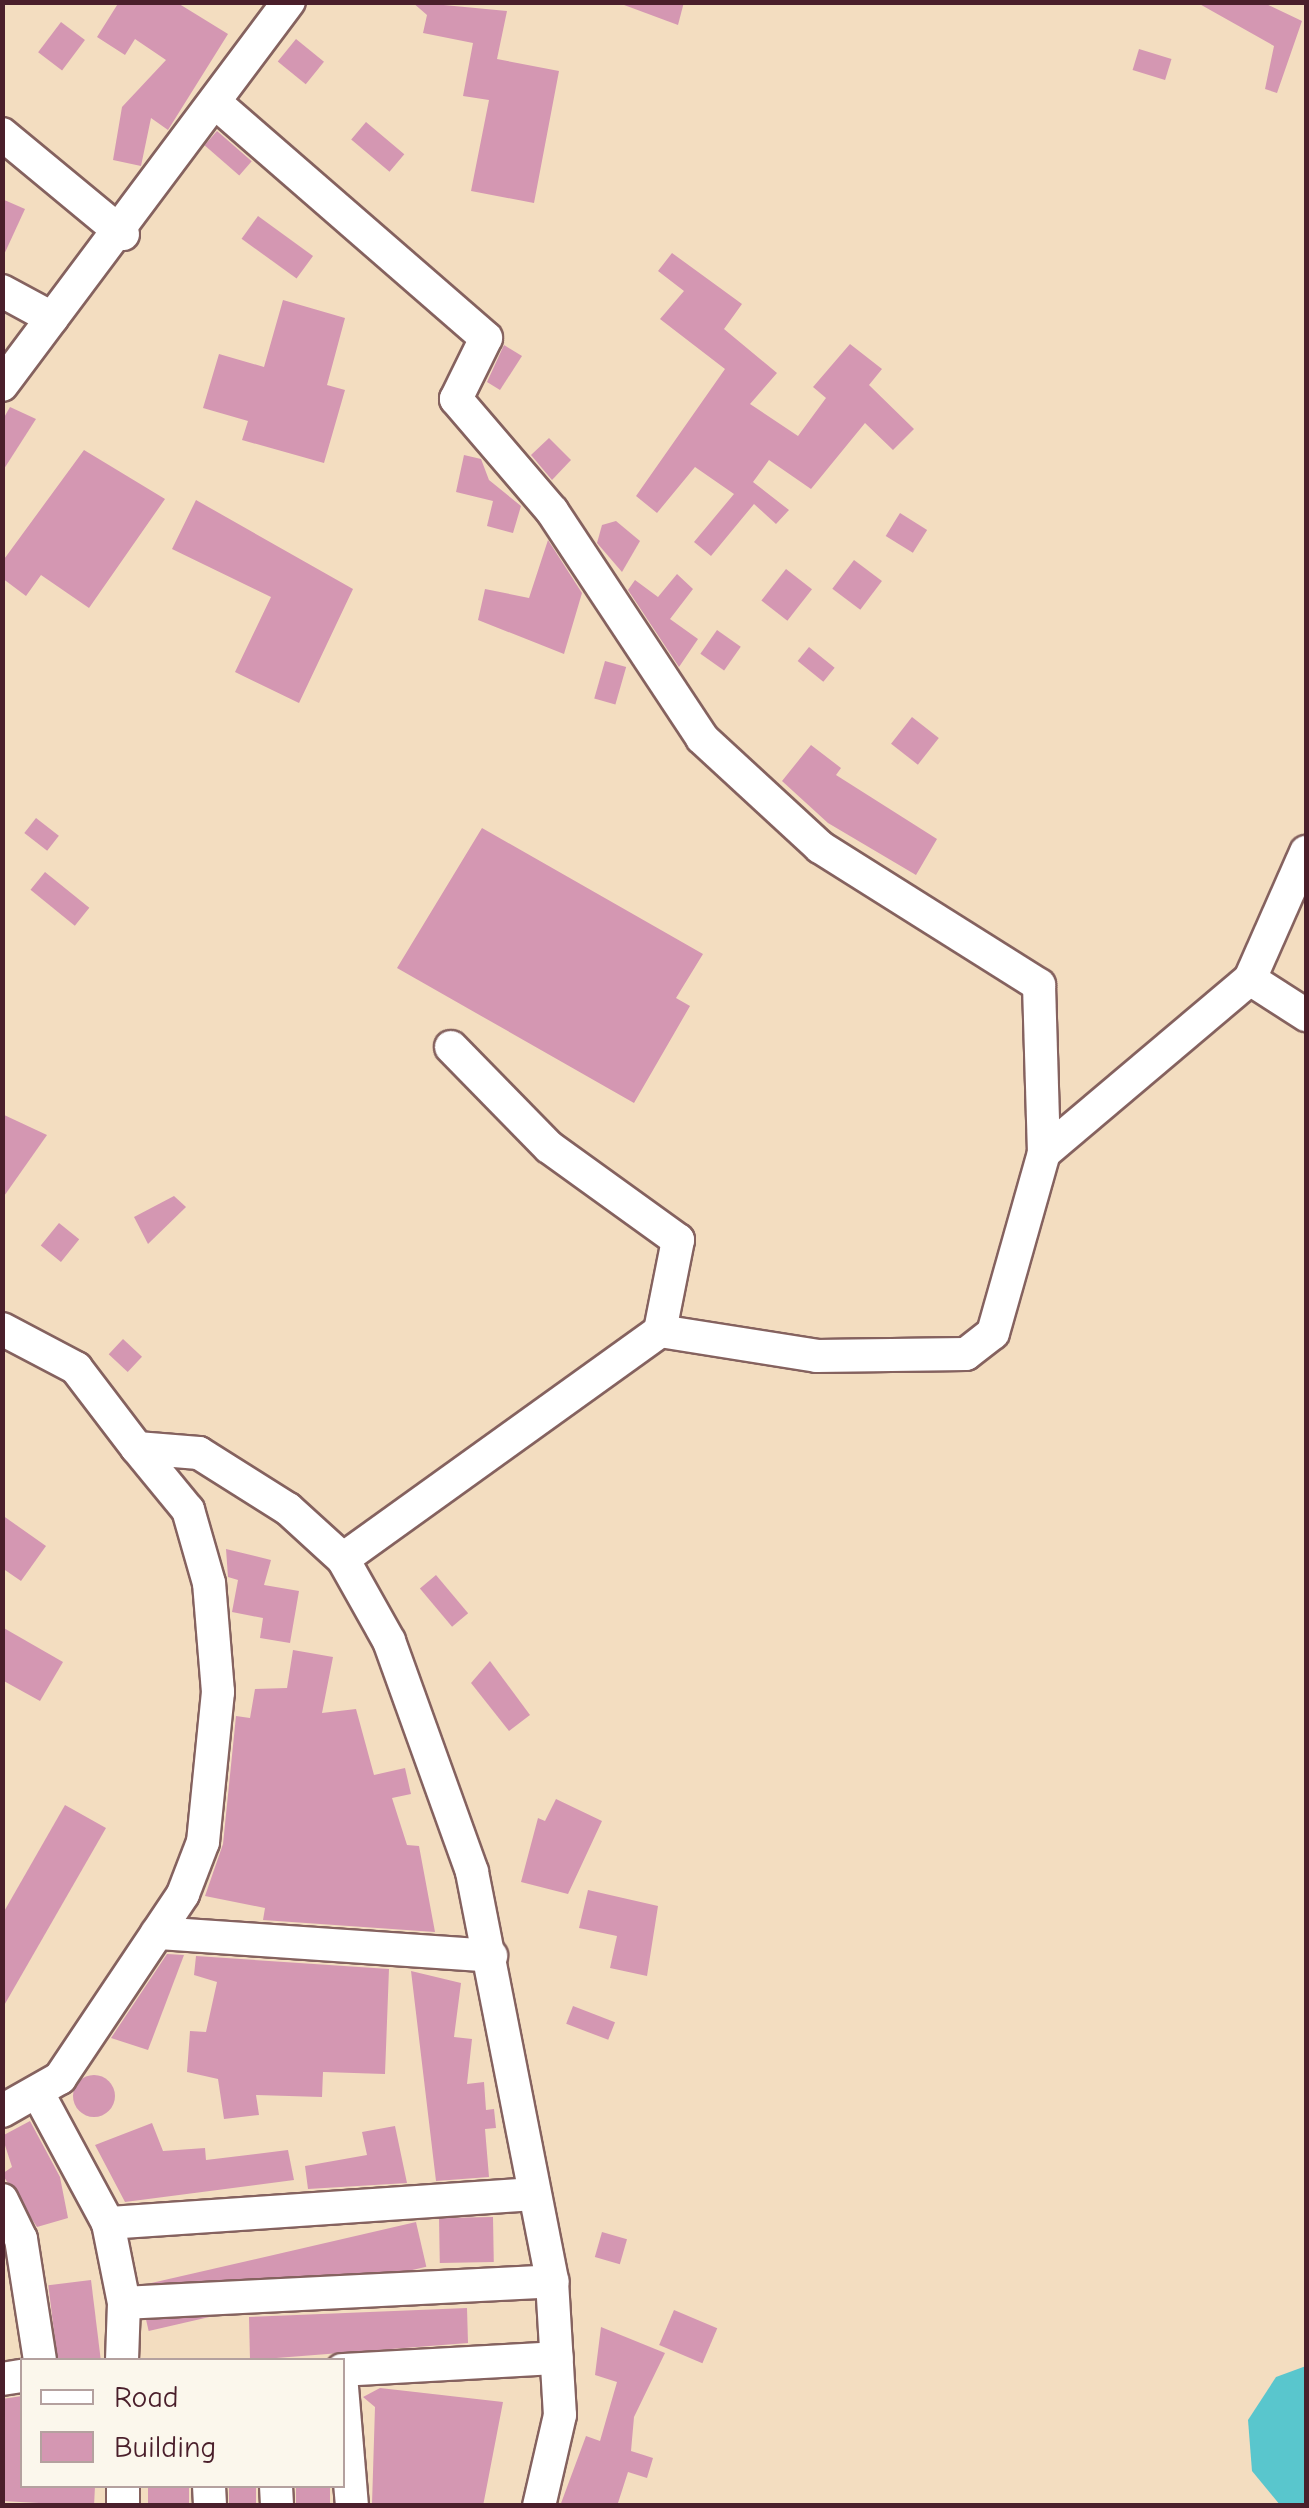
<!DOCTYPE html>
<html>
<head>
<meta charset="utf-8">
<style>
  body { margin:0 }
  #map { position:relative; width:1309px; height:2508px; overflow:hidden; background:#f3ddc0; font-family:"Comic Neue",sans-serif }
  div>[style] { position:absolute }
  .water>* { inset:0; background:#59c6cd }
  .building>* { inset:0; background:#d497b2; transform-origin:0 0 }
  .round { border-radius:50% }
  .roads { filter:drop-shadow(2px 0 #85625f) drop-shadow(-2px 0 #85625f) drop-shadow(0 2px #85625f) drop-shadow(0 -2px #85625f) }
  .minor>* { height:32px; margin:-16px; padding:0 16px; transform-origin:16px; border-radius:16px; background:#fff }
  span { translate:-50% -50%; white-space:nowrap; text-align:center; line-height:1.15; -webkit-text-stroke:10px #fbf7ec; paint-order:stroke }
  .frame { position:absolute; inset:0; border:5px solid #4a1f2b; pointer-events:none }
  .legend { position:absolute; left:20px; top:2358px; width:325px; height:130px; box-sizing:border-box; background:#fbf7ec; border:2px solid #b4a19f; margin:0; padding:12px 18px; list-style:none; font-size:30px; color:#4a1f2b }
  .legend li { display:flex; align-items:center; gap:20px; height:50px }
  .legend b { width:50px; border:2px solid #b4a19f }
</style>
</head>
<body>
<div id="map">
  <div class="water">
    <i style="clip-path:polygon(1306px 2366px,1306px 2505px,1280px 2505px,1252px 2471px,1248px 2420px,1276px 2377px)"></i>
  </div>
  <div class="building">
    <i style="clip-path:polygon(119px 2px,176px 2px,228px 34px,168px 130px,151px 118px,141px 166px,113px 160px,122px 107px,166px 60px,135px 39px,125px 55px,97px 37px)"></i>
    <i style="clip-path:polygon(412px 2px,507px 11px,497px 59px,559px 71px,534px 203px,471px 191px,489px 100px,463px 96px,473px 43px,423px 33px,427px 15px)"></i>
    <i style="clip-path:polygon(616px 2px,684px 2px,678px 25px)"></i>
    <i style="clip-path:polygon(1196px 2px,1262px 2px,1302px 21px,1277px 93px,1265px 89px,1274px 46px)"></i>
    <i style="left:61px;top:22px;width:30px;height:38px;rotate:37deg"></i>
    <i style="left:296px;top:39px;width:36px;height:29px;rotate:39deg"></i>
    <i style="left:1139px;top:49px;width:34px;height:22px;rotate:17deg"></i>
    <i style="left:366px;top:122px;width:50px;height:23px;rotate:40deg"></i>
    <i style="left:217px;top:131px;width:46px;height:19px;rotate:41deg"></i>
    <i style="clip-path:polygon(2px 199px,25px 209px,2px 259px)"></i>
    <i style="left:258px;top:216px;width:68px;height:28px;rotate:36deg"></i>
    <i style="clip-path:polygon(672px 253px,742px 304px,724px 329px,777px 373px,750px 404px,798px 436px,826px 398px,813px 387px,850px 344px,882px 369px,869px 385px,914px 429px,893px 450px,865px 423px,811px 489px,769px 460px,753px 482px,789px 510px,776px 524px,754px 504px,711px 556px,694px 542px,734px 494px,695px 467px,657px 513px,636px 496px,725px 369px,660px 319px,684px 291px,658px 271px)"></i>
    <i style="clip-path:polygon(283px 300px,345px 318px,327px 385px,345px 390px,324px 463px,242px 440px,248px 421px,203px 408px,219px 354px,264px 367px)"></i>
    <i style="clip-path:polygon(504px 345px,522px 356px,500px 390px,487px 382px)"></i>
    <i style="clip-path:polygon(10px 407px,36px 419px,2px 472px,2px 421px)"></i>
    <i style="clip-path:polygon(549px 438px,571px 460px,552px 480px,531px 455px)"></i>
    <i style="clip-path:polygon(84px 450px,165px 499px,89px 608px,41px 575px,26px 596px,2px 578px,2px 562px)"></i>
    <i style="clip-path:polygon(464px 455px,481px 459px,489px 480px,521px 506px,513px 533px,487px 526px,493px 501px,456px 492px)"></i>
    <i style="clip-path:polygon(196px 500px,353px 589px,299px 703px,235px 672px,271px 597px,172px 549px)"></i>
    <i style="left:900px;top:513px;width:32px;height:27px;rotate:32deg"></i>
    <i style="clip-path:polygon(616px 521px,640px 541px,622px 572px,597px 543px,602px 525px)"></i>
    <i style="clip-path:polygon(548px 540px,582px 593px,564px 654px,478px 620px,485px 589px,529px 598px)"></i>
    <i style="left:854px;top:560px;width:35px;height:36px;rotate:37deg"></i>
    <i style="left:786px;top:569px;width:33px;height:40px;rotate:38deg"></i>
    <i style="clip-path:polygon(677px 574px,693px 589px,670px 619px,698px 639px,679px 667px,628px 590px,635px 580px,658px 597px)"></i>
    <i style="left:717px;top:630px;width:29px;height:29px;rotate:35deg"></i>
    <i style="left:809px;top:647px;width:33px;height:18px;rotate:39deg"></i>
    <i style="left:605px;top:661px;width:22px;height:39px;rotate:16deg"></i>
    <i style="left:912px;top:717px;width:34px;height:34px;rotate:38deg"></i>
    <i style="clip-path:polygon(811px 745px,841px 768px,836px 775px,937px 839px,916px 875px,828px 823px,782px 781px)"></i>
    <i style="left:36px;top:818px;width:29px;height:19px;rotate:38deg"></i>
    <i style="clip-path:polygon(482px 828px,703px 954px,676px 998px,690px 1006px,634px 1103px,397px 968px)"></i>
    <i style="left:45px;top:872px;width:57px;height:23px;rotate:39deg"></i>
    <i style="clip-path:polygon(2px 1114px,47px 1135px,2px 1199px)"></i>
    <i style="clip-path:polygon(174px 1196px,186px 1207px,148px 1244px,134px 1217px)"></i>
    <i style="left:59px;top:1223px;width:26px;height:29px;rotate:39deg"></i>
    <i style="left:123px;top:1339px;width:26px;height:21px;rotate:43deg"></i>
    <i style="clip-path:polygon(2px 1515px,46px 1546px,21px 1581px,2px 1568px)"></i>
    <i style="clip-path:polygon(226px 1549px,271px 1560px,264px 1585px,299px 1591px,290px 1643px,260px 1638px,263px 1618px,232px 1612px,238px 1580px,228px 1577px)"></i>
    <i style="left:436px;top:1575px;width:50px;height:21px;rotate:50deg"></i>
    <i style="clip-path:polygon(2px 1627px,63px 1662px,40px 1701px,2px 1680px)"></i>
    <i style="clip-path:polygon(293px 1650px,333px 1657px,322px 1713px,356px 1709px,374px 1775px,405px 1768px,411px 1794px,392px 1798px,407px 1845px,419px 1846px,435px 1932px,263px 1920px,265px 1908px,205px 1896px,223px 1844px,236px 1716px,250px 1718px,255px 1689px,287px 1688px)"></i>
    <i style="clip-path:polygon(490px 1661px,530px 1715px,509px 1731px,471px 1683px)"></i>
    <i style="clip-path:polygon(556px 1799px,602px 1821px,568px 1894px,521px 1882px,538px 1818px,545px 1821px)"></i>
    <i style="clip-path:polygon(65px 1805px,106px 1828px,2px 2009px,2px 1915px)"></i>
    <i style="clip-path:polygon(588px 1890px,658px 1906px,647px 1976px,610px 1968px,617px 1936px,579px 1928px)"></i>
    <i style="clip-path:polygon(167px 1954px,184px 1955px,148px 2050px,111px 2038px)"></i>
    <i style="clip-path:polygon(196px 1956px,389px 1969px,385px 2074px,323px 2072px,322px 2097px,256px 2095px,259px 2115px,224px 2119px,218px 2079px,187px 2072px,190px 2031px,206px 2032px,217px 1982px,194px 1975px)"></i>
    <i style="clip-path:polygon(411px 1971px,461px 1983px,454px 2037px,472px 2039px,467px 2084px,484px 2082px,486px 2110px,494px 2109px,496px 2128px,485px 2129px,489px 2177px,436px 2181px)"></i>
    <i style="left:573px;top:2006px;width:45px;height:19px;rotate:21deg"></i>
    <i class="round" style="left:73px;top:2075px;width:42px;height:42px"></i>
    <i style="clip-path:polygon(30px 2121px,60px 2177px,68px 2218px,37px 2227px,2px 2174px,12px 2167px,2px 2136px)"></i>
    <i style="clip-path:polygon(152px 2123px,163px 2151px,205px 2148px,206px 2160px,288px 2150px,294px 2180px,125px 2202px,95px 2145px)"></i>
    <i style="clip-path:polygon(395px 2126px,407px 2183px,308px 2189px,305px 2166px,367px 2155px,362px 2132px)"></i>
    <i style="left:493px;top:2217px;width:45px;height:54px;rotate:89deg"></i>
    <i style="left:416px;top:2222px;width:46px;height:285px;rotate:77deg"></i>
    <i style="left:602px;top:2232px;width:26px;height:26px;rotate:16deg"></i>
    <i style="left:91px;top:2280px;width:81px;height:43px;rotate:83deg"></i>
    <i style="clip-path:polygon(467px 2308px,468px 2343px,250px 2360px,249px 2317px)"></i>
    <i style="left:674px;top:2310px;width:47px;height:38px;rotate:23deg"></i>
    <i style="clip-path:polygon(601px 2327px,665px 2353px,634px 2417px,631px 2451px,653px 2458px,647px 2478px,628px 2472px,617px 2506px,560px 2506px,586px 2436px,600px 2441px,617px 2382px,595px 2375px)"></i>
    <i style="clip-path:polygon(380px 2388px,503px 2402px,483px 2506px,372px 2504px,375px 2407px,363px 2397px)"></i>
    <i style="clip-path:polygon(22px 2396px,22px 2486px,95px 2486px,94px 2506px,2px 2501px,2px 2399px)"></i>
    <i style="left:148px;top:2486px;width:41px;height:20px"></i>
    <i style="left:229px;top:2486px;width:27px;height:20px"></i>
    <i style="left:296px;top:2486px;width:34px;height:20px"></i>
  </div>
  <div class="roads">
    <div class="minor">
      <i style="left:218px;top:105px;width:355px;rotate:41deg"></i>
      <i style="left:486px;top:338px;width:68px;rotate:116.2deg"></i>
      <i style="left:456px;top:399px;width:148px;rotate:49.4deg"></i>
      <i style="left:552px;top:511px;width:272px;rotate:56.5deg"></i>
      <i style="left:702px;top:738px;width:161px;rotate:42.7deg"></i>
      <i style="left:820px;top:847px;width:259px;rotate:32.2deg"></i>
      <i style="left:1039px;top:985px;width:168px;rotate:88.3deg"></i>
      <i style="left:2px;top:134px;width:157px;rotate:39.6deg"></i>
      <i style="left:2px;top:291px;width:57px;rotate:28.4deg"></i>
      <i style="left:2px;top:385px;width:479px;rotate:-53.2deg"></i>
      <i style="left:1250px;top:979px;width:67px;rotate:32.7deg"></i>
      <i style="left:451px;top:1047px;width:140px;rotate:45.6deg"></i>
      <i style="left:549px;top:1147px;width:159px;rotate:35.8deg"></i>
      <i style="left:678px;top:1240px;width:93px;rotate:101.2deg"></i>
      <i style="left:2px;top:1329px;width:84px;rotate:27.8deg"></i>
      <i style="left:76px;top:1368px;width:101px;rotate:52.7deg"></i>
      <i style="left:137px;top:1448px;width:62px;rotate:4.6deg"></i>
      <i style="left:199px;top:1453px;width:105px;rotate:32.2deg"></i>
      <i style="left:288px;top:1509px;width:74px;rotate:42.3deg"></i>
      <i style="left:343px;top:1559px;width:94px;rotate:60.7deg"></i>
      <i style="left:389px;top:1641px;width:245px;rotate:70.2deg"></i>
      <i style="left:472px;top:1872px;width:417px;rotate:78.9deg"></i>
      <i style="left:552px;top:2281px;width:134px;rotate:86.6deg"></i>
      <i style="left:560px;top:2415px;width:93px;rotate:103deg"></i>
      <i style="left:343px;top:1559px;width:390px;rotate:-35.7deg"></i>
      <i style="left:660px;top:1331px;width:159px;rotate:9deg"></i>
      <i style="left:817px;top:1356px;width:149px;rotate:-0.8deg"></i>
      <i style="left:966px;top:1354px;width:34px;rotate:-38deg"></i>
      <i style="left:993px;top:1333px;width:187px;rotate:-74.2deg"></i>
      <i style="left:1044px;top:1153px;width:270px;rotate:-40.2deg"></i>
      <i style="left:1250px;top:979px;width:139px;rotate:-66.2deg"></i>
      <i style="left:157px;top:1933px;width:335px;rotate:3.9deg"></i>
      <i style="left:39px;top:2095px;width:145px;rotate:61.7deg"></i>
      <i style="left:108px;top:2223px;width:82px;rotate:78.7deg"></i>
      <i style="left:124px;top:2303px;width:57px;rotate:92deg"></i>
      <i style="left:2px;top:2111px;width:67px;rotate:-29.6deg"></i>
      <i style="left:60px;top:2078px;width:221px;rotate:-56.2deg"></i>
      <i style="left:183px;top:1894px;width:56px;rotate:-69deg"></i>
      <i style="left:203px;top:1842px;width:151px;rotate:-84.3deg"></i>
      <i style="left:218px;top:1692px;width:109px;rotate:-94.7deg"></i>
      <i style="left:209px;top:1583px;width:76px;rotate:-106deg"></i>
      <i style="left:188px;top:1510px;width:80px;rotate:-129.4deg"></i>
      <i style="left:2px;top:2200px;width:43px;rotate:64deg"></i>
      <i style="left:21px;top:2239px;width:122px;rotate:81.1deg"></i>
      <i style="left:108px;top:2223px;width:426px;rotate:-3.9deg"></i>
      <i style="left:124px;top:2303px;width:429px;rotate:-2.9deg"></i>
      <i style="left:342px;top:2370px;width:215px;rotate:-3.2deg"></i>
      <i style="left:2px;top:2379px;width:20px;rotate:-9deg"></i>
      <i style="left:342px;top:2387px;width:119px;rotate:85.2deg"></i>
      <i style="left:209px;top:2486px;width:20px;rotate:87deg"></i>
      <i style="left:276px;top:2486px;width:20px;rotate:87deg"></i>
      <i style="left:123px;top:2506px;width:20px;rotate:-90deg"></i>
    </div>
  </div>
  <div class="frame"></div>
  <ul class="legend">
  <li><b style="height:12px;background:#fff"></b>Road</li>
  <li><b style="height:28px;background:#d497b2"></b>Building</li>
  </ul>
</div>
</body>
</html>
